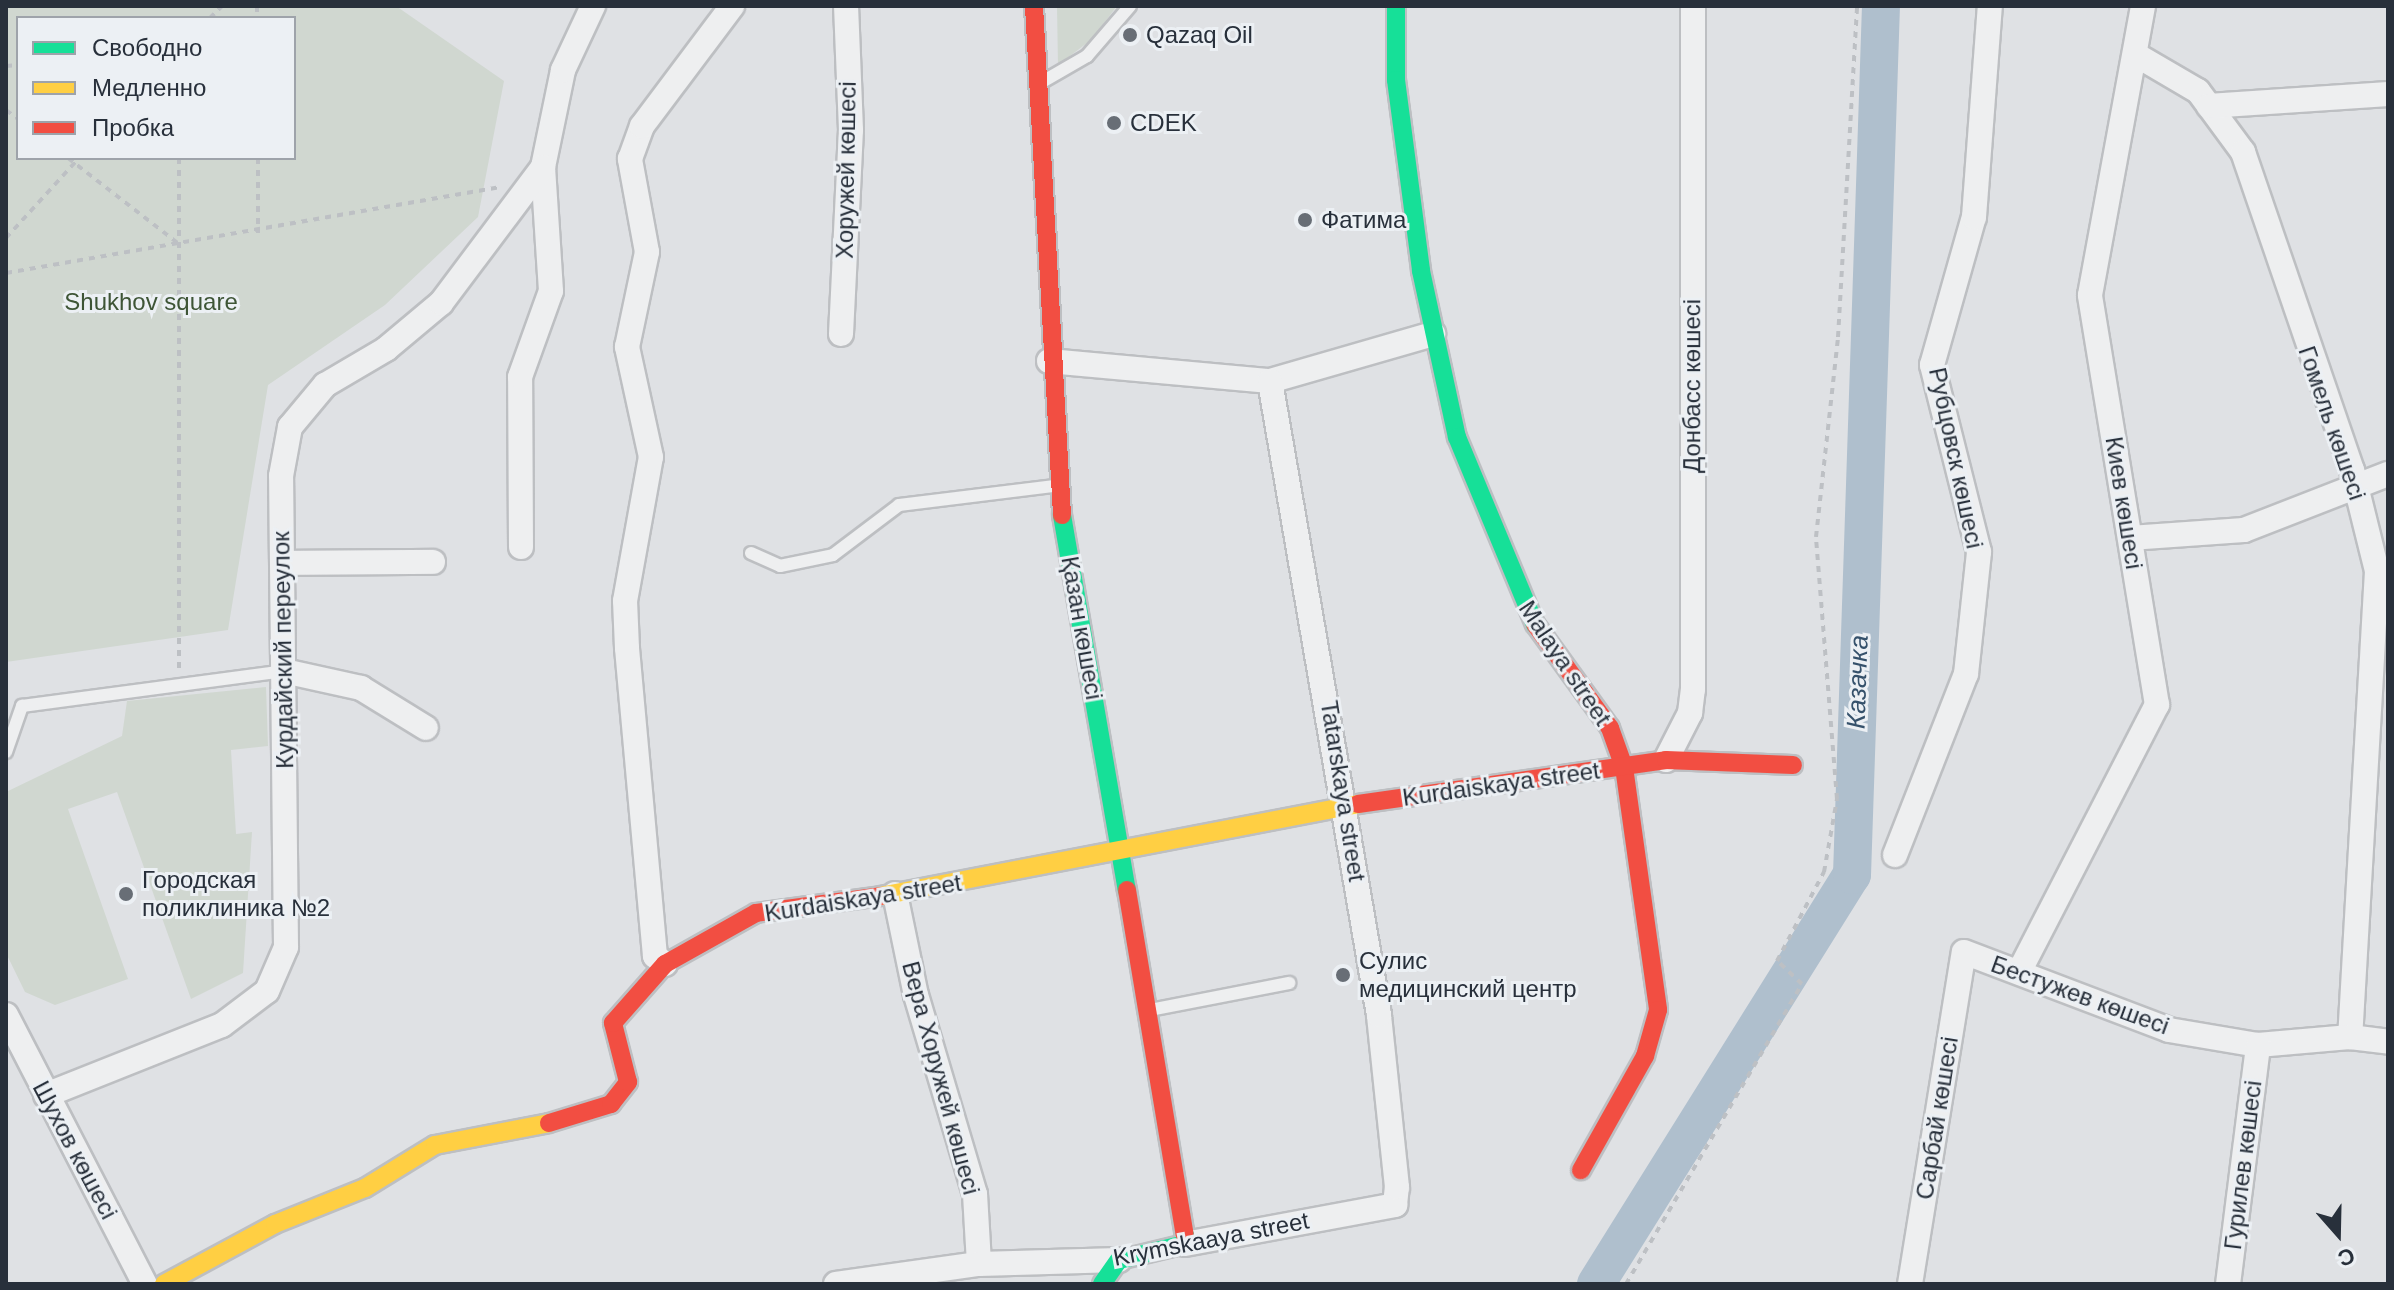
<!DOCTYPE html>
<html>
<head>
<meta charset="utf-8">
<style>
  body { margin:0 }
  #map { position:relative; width:2394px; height:1290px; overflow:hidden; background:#dfe1e4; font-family:Arial,sans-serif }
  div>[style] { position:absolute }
  .green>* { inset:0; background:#d0d7d0 }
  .river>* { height:38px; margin:-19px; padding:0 19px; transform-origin:19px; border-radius:19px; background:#afbfcd }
  .path>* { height:4px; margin-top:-2px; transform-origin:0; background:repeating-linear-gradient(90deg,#bdc0c4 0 6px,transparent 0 12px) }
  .roads { filter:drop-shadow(2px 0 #bdbfc2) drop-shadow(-2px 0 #bdbfc2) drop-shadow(0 2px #bdbfc2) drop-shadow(0 -2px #bdbfc2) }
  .lane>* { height:12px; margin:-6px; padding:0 6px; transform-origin:6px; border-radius:6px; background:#eeeff0 }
  .street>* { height:24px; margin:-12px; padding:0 12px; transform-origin:12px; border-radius:12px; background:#eeeff0 }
  .fast>* { height:18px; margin:-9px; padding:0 9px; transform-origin:9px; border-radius:9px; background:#16e098 }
  .slow>* { height:18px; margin:-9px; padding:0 9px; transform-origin:9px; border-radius:9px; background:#ffcf43 }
  .jam>* { height:18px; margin:-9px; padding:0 9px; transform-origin:9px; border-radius:9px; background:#f24e42 }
  .dots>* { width:22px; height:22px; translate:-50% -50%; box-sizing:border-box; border:4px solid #ecf0f4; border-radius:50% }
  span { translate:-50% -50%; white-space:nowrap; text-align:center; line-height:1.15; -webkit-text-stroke:6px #ecf0f4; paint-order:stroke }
  .poi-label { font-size:24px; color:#28303b }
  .left { translate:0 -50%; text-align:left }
  .street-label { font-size:24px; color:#28303b }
  .park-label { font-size:24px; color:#3e5536 }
  .water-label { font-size:26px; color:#35516b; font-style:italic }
  .frame { position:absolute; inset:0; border:8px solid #28303b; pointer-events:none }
  .legend { position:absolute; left:16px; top:16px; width:280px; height:144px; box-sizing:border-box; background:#ecf0f4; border:2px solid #9ea3aa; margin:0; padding:10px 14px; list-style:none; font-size:24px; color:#28303b }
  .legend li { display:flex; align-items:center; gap:16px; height:40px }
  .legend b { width:40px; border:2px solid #9ea3aa }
  .north { position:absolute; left:2298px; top:1194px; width:80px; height:80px; -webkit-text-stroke:6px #ecf0f4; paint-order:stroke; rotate:160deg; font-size:22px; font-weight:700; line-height:32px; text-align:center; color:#28303b }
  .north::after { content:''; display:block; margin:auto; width:28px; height:36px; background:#28303b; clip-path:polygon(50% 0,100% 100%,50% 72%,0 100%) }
</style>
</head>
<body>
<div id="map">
  <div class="green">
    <i style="clip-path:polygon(evenodd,6px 6px,396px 6px,504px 81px,478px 217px,385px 305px,268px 385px,228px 630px,6px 662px,6px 6px,18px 18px,294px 18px,294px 158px,18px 158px,18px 18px)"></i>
    <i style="clip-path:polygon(1057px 6px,1117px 6px,1091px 40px,1058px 65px)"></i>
    <i style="clip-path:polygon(266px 687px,268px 746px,231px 750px,236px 834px,252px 832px,243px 973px,191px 999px,117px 792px,68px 809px,128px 979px,55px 1005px,25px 992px,6px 953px,6px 792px,122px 736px,127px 701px)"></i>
  </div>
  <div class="river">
    <i style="left:1596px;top:1284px;width:483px;rotate:-58deg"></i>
    <i style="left:1852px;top:875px;width:869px;rotate:-88.09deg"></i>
  </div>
  <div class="path">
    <i style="left:257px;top:6px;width:12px;rotate:90deg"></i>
    <i style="left:210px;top:18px;width:17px;rotate:-45deg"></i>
    <i style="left:6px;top:66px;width:12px;rotate:-5deg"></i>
    <i style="left:6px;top:110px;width:15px;rotate:37deg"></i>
    <i style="left:68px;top:158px;width:142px;rotate:37.8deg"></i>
    <i style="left:179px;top:158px;width:514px;rotate:90deg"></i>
    <i style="left:258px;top:158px;width:75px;rotate:90deg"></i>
    <i style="left:6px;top:238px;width:108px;rotate:-47.6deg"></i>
    <i style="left:6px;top:273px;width:502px;rotate:-9.86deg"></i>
    <i style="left:1626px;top:1284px;width:348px;rotate:-59.6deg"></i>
    <i style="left:1802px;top:984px;width:34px;rotate:-137deg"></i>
    <i style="left:1777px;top:961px;width:101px;rotate:-62.2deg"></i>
    <i style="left:1824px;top:872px;width:74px;rotate:-79.9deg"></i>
    <i style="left:1837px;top:799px;width:263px;rotate:-94.6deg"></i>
    <i style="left:1816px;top:537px;width:201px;rotate:-83.7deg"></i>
    <i style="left:1838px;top:337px;width:332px;rotate:-86.7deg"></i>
  </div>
  <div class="roads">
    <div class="lane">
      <i style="left:1042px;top:82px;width:52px;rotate:-30deg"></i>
      <i style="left:1087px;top:56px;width:66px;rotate:-49.3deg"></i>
      <i style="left:751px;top:553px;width:32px;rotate:24deg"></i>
      <i style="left:780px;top:566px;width:54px;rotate:-11.7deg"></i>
      <i style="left:833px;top:555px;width:83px;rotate:-37.1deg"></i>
      <i style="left:899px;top:505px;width:155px;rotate:-7deg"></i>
      <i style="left:6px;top:752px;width:49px;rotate:-70.8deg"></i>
      <i style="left:22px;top:706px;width:264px;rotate:-7.6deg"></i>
      <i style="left:1150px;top:1010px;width:142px;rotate:-11deg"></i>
    </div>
    <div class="street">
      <i style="left:2138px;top:56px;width:69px;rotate:30.3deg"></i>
      <i style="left:2198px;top:91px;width:76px;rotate:53.6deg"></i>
      <i style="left:2243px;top:152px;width:336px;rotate:71.1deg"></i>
      <i style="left:2352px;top:470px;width:104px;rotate:76.1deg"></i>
      <i style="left:2377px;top:571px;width:467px;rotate:93.3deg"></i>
      <i style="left:2209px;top:106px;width:179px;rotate:-3.8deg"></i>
      <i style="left:841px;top:334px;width:204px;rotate:-87.2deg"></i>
      <i style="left:851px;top:130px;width:124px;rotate:-92.3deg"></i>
      <i style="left:1049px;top:361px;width:222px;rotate:5.2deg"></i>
      <i style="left:1270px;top:381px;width:170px;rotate:-16.1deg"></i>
      <i style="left:2130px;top:538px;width:114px;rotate:-4deg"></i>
      <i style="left:2244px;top:530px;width:155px;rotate:-21.3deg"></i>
      <i style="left:521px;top:547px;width:170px;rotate:-90.3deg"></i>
      <i style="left:520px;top:377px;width:91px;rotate:-70.2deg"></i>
      <i style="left:551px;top:291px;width:124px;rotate:-93.7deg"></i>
      <i style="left:543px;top:167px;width:99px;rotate:-78.3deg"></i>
      <i style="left:563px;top:70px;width:71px;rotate:-64.9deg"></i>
      <i style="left:283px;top:563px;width:150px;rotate:-0.4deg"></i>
      <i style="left:284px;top:671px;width:79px;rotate:12.4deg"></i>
      <i style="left:361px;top:688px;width:76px;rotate:31.6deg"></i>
      <i style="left:1666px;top:760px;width:53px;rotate:-62.9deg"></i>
      <i style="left:1690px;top:713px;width:24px;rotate:-83deg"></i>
      <i style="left:1693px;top:689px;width:683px;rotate:-90deg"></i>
      <i style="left:1895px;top:855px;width:194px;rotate:-68.6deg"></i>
      <i style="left:1966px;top:674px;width:123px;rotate:-83.9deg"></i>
      <i style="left:1979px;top:552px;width:193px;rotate:-104.1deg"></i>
      <i style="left:1932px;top:365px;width:154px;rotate:-74.2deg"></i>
      <i style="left:1974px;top:217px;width:212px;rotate:-85.7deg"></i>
      <i style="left:895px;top:894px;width:103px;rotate:78.3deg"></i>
      <i style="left:916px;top:995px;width:208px;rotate:73.5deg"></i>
      <i style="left:975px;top:1194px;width:70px;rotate:86.7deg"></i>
      <i style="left:665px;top:964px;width:13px;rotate:-141deg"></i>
      <i style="left:655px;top:956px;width:309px;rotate:-95.2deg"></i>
      <i style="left:627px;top:648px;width:47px;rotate:-92.4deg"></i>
      <i style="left:625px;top:601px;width:146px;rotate:-79.8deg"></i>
      <i style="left:651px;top:457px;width:113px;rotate:-102.3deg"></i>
      <i style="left:627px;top:347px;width:97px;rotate:-78.1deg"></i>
      <i style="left:647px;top:252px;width:95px;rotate:-100.4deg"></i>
      <i style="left:630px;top:159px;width:35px;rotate:-70deg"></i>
      <i style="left:642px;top:126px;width:150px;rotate:-53.1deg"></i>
      <i style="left:2019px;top:972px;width:301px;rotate:-62.7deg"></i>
      <i style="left:2157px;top:705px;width:415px;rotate:-99.3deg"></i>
      <i style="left:2090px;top:295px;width:294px;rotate:-79.6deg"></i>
      <i style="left:6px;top:1015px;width:303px;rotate:62.7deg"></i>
      <i style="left:46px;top:1095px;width:189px;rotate:-21.7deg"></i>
      <i style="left:222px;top:1025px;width:56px;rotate:-37.1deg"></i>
      <i style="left:267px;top:991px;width:48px;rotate:-66.6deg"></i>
      <i style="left:286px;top:947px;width:471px;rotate:-90.6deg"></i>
      <i style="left:281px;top:476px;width:50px;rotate:-79.6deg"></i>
      <i style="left:290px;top:427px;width:55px;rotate:-50.2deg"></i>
      <i style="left:325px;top:385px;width:71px;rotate:-30.5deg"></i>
      <i style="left:386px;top:349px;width:72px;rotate:-39.9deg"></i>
      <i style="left:441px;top:303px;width:170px;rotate:-53.1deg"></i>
      <i style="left:1185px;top:1244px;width:214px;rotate:-10.5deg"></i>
      <i style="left:1395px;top:1205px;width:18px;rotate:-84deg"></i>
      <i style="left:1397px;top:1187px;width:173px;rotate:-96deg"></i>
      <i style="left:1379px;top:1015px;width:643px;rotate:-99.76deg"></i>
      <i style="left:836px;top:1284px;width:144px;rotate:-8deg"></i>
      <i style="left:979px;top:1264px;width:140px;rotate:-1.6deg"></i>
      <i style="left:1910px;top:1284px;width:336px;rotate:-80.8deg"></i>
      <i style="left:1964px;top:952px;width:219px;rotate:20.8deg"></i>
      <i style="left:2169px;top:1030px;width:90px;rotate:9.6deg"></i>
      <i style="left:2258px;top:1045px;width:92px;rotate:-5deg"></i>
      <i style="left:2350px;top:1037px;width:38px;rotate:7deg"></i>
      <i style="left:2228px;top:1284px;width:241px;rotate:-82.8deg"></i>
    </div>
    <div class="fast">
      <i style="left:1396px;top:6px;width:74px;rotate:90deg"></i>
      <i style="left:1396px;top:80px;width:193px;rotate:82.5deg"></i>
      <i style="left:1421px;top:271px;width:170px;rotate:77.8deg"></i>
      <i style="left:1457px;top:437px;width:203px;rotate:67.4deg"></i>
      <i style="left:1062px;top:515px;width:381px;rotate:80.2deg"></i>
      <i style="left:1102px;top:1284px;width:29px;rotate:-55deg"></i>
      <i style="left:1119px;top:1260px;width:68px;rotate:-13.6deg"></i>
      <i style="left:1185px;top:1244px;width:9px;rotate:-90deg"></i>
    </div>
    <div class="slow">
      <i style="left:881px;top:896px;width:486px;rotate:-10.9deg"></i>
      <i style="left:164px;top:1284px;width:126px;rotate:-28.4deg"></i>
      <i style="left:275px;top:1224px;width:97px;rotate:-21.8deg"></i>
      <i style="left:365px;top:1188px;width:82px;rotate:-31.6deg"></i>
      <i style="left:435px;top:1145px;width:116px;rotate:-10.9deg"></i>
    </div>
    <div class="jam">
      <i style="left:1034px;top:6px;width:510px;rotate:86.85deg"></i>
      <i style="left:1535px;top:624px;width:128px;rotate:54.2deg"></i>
      <i style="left:1610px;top:728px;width:41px;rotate:70.3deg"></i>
      <i style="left:1624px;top:767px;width:245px;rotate:82deg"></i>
      <i style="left:1658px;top:1010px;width:48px;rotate:105.8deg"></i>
      <i style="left:1645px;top:1056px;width:131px;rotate:119.3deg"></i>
      <i style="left:1358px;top:804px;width:311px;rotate:-8.1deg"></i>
      <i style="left:1666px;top:760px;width:127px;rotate:2.3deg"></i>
      <i style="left:1127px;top:890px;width:350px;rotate:80.5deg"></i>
      <i style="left:549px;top:1123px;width:65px;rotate:-17deg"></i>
      <i style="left:611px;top:1104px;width:28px;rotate:-52deg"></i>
      <i style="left:628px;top:1082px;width:61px;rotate:-104.3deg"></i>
      <i style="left:613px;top:1023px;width:79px;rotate:-48.6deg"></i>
      <i style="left:665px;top:964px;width:104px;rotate:-29.3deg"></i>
      <i style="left:756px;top:913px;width:126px;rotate:-7.7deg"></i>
    </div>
  </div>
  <div class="dots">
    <i style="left:1130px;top:35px;background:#686e76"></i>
    <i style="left:1114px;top:123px;background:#686e76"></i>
    <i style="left:1305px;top:220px;background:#686e76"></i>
    <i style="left:126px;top:894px;background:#686e76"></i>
    <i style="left:1343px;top:975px;background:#686e76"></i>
  </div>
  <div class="poi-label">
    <span class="left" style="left:1146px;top:35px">Qazaq Oil</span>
    <span class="left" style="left:1130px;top:123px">CDEK</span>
    <span class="left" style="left:1321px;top:220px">Фатима</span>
    <span class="left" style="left:142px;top:894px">Городская<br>поликлиника №2</span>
    <span class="left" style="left:1359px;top:975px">Сулис<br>медицинский центр</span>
  </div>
  <div class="street-label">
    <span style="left:846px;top:170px;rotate:-89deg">Хоружей көшесі</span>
    <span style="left:1692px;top:386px;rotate:-90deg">Донбасс көшесі</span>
    <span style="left:2332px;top:423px;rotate:71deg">Гомель көшесі</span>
    <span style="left:1956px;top:458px;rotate:78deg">Рубцовск көшесі</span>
    <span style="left:2124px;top:503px;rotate:81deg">Киев көшесі</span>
    <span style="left:1082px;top:628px;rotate:80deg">Қазан көшесі</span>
    <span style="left:283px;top:650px;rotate:-91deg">Курдайский переулок</span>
    <span style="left:1565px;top:663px;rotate:56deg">Malaya street</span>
    <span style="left:1501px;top:784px;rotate:-8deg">Kurdaiskaya street</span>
    <span style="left:1343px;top:791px;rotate:81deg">Tatarskaya street</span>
    <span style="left:863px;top:898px;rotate:-9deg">Kurdaiskaya street</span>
    <span style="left:2080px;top:995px;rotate:20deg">Бестужев көшесі</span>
    <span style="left:941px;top:1078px;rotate:75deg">Вера Хоружей көшесі</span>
    <span style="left:1937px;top:1118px;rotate:-81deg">Сарбай көшесі</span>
    <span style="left:75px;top:1150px;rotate:62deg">Шухов көшесі</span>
    <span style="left:2243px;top:1165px;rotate:-83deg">Гурилев көшесі</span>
    <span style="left:1211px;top:1239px;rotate:-11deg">Krymskaaya street</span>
  </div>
  <div class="park-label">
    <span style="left:151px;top:302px">Shukhov square</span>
  </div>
  <div class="water-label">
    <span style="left:1858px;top:682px;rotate:-88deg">Казачка</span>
  </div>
  <div class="frame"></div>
  <ul class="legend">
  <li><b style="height:10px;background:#16e098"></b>Свободно</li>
  <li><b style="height:10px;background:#ffcf43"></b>Медленно</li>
  <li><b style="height:10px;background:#f24e42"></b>Пробка</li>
  </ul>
  <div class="north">С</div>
</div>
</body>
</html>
